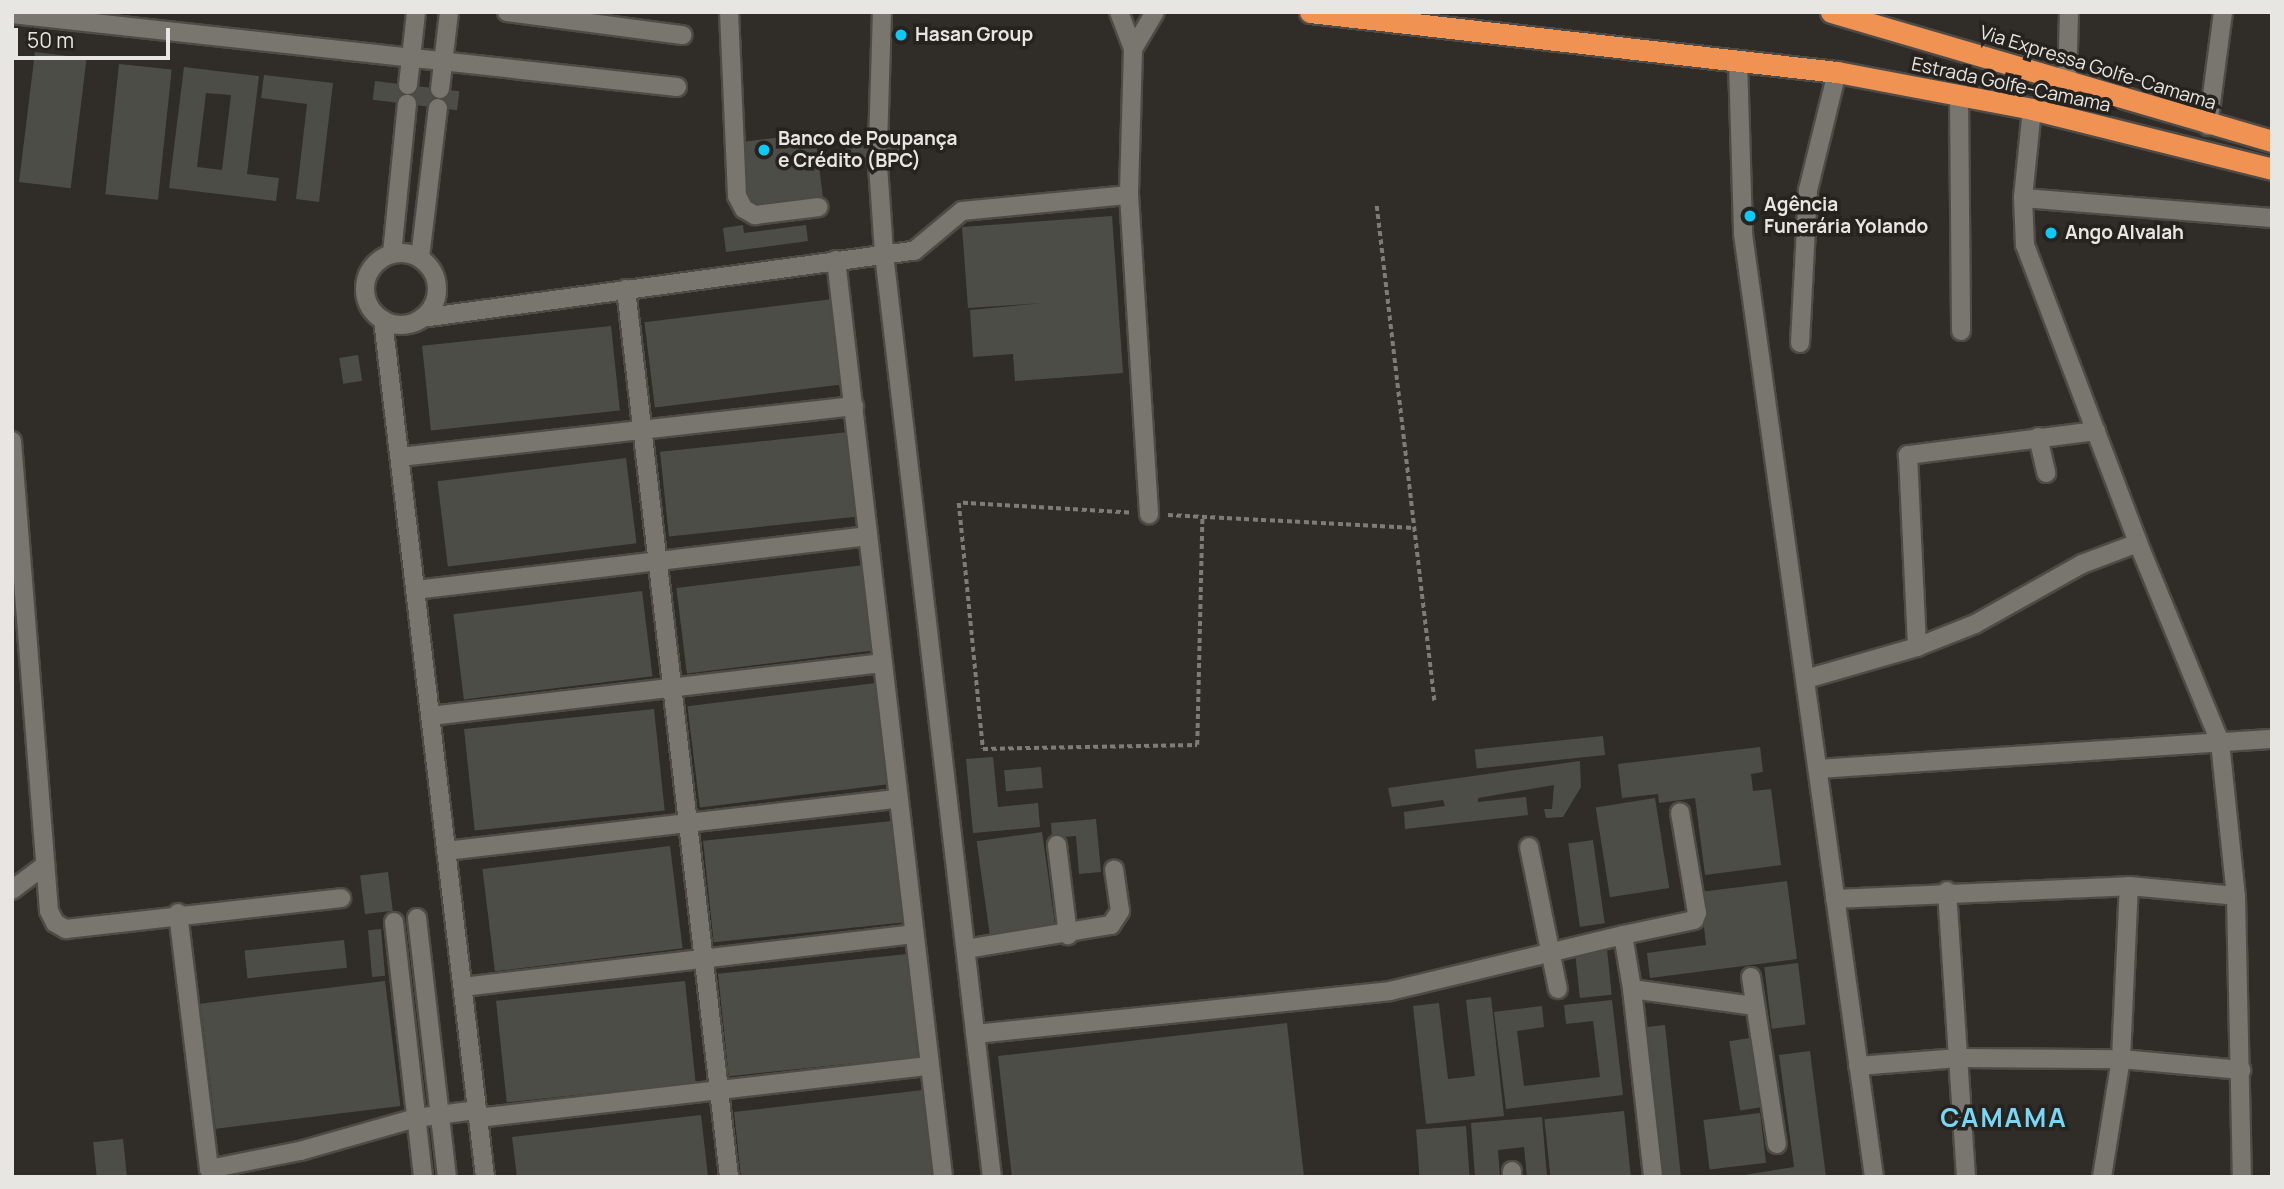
<!DOCTYPE html>
<html>
<head>
<meta charset="utf-8">
<style>
  body { margin:0 }
  #map { position:relative; width:2284px; height:1189px; overflow:hidden; background:#302d28; font-family:Manrope,sans-serif }
  div>[style] { position:absolute }
  .building>* { inset:0; background:#4d4d47; transform-origin:0 0 }
  .path>* { height:3.5px; margin-top:-1.75px; transform-origin:0; background:repeating-linear-gradient(90deg,#7f7c78 0 5px,transparent 0 8.5px) }
  .roads { filter:drop-shadow(2px 0 #4e4b47) drop-shadow(-2px 0 #4e4b47) drop-shadow(0 2px #4e4b47) drop-shadow(0 -2px #4e4b47) }
  .minor>* { height:18px; margin:-9px; padding:0 9px; transform-origin:9px; border-radius:9px; background:#79766f }
  .minor>.ring { margin:-9px; padding:0; box-sizing:content-box; background:none; border:18px solid #79766f; border-radius:50% }
  .highway>* { height:21px; margin:-10.5px; padding:0 10.5px; transform-origin:10.5px; border-radius:10.5px; background:#ef9252 }
  .dots>* { width:19px; height:19px; translate:-50% -50%; box-sizing:border-box; border:4px solid #26231e; border-radius:50% }
  span { translate:-50% -50%; white-space:nowrap; text-align:center; line-height:1.15; -webkit-text-stroke:7px #26231e; paint-order:stroke }
  .poi-label { font-size:19px; color:#e8e6e2; font-weight:700 }
  .left { translate:0 -50%; text-align:left }
  .street-label { font-size:19px; color:#e8e6e2 }
  .district-label { font-size:26px; color:#78d6f6; font-weight:700; letter-spacing:2px }
  .frame { position:absolute; inset:0; border:14px solid #e8e6e2; pointer-events:none }
  .scale { position:absolute; left:14px; top:28px; width:156px; height:32px; box-sizing:border-box; border:4px solid #e8e6e2; border-top:0; padding-left:9px; font-size:21px; line-height:24px; white-space:nowrap; color:#e8e6e2; -webkit-text-stroke:5px #26231e; paint-order:stroke }
</style>
</head>
<body>
<div id="map">
  <div class="building">
    <i style="left:35px;top:52px;width:52px;height:131px;rotate:7deg"></i>
    <i style="left:119px;top:64px;width:53px;height:131px;rotate:6deg"></i>
    <i style="clip-path:polygon(evenodd,184px 67px,259px 76px,247px 174px,279px 178px,276px 201px,169px 188px,184px 67px,206px 93px,231px 95px,222px 170px,197px 167px,206px 93px)"></i>
    <i style="clip-path:polygon(264px 75px,333px 83px,319px 202px,296px 199px,307px 104px,261px 98px)"></i>
    <i style="left:375px;top:81px;width:85px;height:19px;rotate:7deg"></i>
    <i style="left:815px;top:133px;width:66px;height:78px;rotate:83deg"></i>
    <i style="left:846px;top:145px;width:62px;height:19px;rotate:1deg"></i>
    <i style="clip-path:polygon(1112px 216px,1123px 373px,1015px 381px,1013px 354px,973px 357px,970px 310px,1043px 303px,968px 308px,962px 227px)"></i>
    <i style="clip-path:polygon(743px 225px,744px 233px,806px 225px,808px 241px,726px 252px,723px 228px)"></i>
    <i style="left:833px;top:299px;width:86px;height:190px;rotate:83deg"></i>
    <i style="left:611px;top:326px;width:85px;height:190px;rotate:84deg"></i>
    <i style="left:358px;top:355px;width:26px;height:19px;rotate:81deg"></i>
    <i style="left:849px;top:432px;width:85px;height:190px;rotate:84deg"></i>
    <i style="left:626px;top:458px;width:86px;height:190px;rotate:83deg"></i>
    <i style="left:864px;top:565px;width:86px;height:189px;rotate:83deg"></i>
    <i style="left:642px;top:591px;width:86px;height:190px;rotate:83deg"></i>
    <i style="left:876px;top:683px;width:102px;height:190px;rotate:83deg"></i>
    <i style="left:654px;top:709px;width:102px;height:191px;rotate:84deg"></i>
    <i style="left:1603px;top:736px;width:19px;height:129px;rotate:84deg"></i>
    <i style="clip-path:polygon(1760px 747px,1763px 772px,1751px 774px,1753px 791px,1771px 789px,1781px 865px,1705px 875px,1695px 798px,1659px 803px,1658px 794px,1622px 798px,1618px 764px)"></i>
    <i style="clip-path:polygon(993px 757px,998px 807px,1038px 803px,1040px 827px,973px 833px,966px 759px)"></i>
    <i style="clip-path:polygon(1580px 761px,1581px 787px,1563px 817px,1546px 818px,1544px 809px,1552px 809px,1554px 785px,1478px 798px,1478px 802px,1526px 797px,1528px 815px,1405px 829px,1404px 812px,1445px 806px,1443px 800px,1392px 807px,1388px 788px)"></i>
    <i style="left:1041px;top:767px;width:21px;height:37px;rotate:85deg"></i>
    <i style="left:1655px;top:798px;width:91px;height:60px;rotate:81deg"></i>
    <i style="clip-path:polygon(1096px 819px,1101px 872px,1079px 874px,1076px 836px,1052px 838px,1051px 823px)"></i>
    <i style="left:892px;top:821px;width:102px;height:190px;rotate:84deg"></i>
    <i style="left:1042px;top:832px;width:97px;height:66px;rotate:82deg"></i>
    <i style="left:1593px;top:840px;width:84px;height:25px;rotate:82deg"></i>
    <i style="left:670px;top:846px;width:103px;height:189px;rotate:83deg"></i>
    <i style="left:388px;top:872px;width:39px;height:28px;rotate:83deg"></i>
    <i style="clip-path:polygon(1787px 881px,1797px 959px,1650px 978px,1647px 953px,1706px 945px,1700px 892px)"></i>
    <i style="left:381px;top:929px;width:47px;height:13px;rotate:85deg"></i>
    <i style="left:344px;top:940px;width:28px;height:100px;rotate:84deg"></i>
    <i style="left:1607px;top:950px;width:45px;height:32px;rotate:84deg"></i>
    <i style="left:907px;top:954px;width:103px;height:190px;rotate:84deg"></i>
    <i style="left:1798px;top:963px;width:62px;height:34px;rotate:83deg"></i>
    <i style="left:385px;top:981px;width:126px;height:186px;rotate:83deg"></i>
    <i style="left:685px;top:981px;width:102px;height:190px;rotate:84deg"></i>
    <i style="clip-path:polygon(1491px 997px,1504px 1116px,1426px 1124px,1413px 1006px,1439px 1003px,1448px 1079px,1475px 1076px,1466px 1000px)"></i>
    <i style="clip-path:polygon(1612px 1000px,1623px 1095px,1506px 1109px,1494px 1012px,1542px 1006px,1544px 1027px,1517px 1031px,1524px 1086px,1600px 1077px,1593px 1021px,1566px 1024px,1564px 1005px)"></i>
    <i style="clip-path:polygon(1287px 1023px,1304px 1177px,1012px 1177px,998px 1056px)"></i>
    <i style="left:1665px;top:1025px;width:153px;height:23px;rotate:84deg"></i>
    <i style="left:1750px;top:1038px;width:70px;height:21px;rotate:81deg"></i>
    <i style="clip-path:polygon(1810px 1051px,1826px 1177px,1732px 1177px,1794px 1167px,1779px 1055px)"></i>
    <i style="clip-path:polygon(923px 1090px,932px 1177px,741px 1177px,734px 1112px)"></i>
    <i style="left:1624px;top:1111px;width:66px;height:80px;rotate:84deg"></i>
    <i style="left:1760px;top:1113px;width:50px;height:57px;rotate:83deg"></i>
    <i style="clip-path:polygon(701px 1115px,708px 1177px,517px 1177px,512px 1137px)"></i>
    <i style="clip-path:polygon(1542px 1117px,1547px 1177px,1527px 1177px,1524px 1147px,1498px 1150px,1500px 1177px,1475px 1177px,1471px 1123px)"></i>
    <i style="left:1466px;top:1126px;width:51px;height:50px;rotate:86deg"></i>
    <i style="left:123px;top:1139px;width:38px;height:30px;rotate:84deg"></i>
  </div>
  <div class="path">
    <i style="left:1377px;top:206px;width:501px;rotate:83.36deg"></i>
    <i style="left:1129px;top:513px;width:170px;rotate:-176.6deg"></i>
    <i style="left:959px;top:503px;width:247px;rotate:84.4deg"></i>
    <i style="left:983px;top:749px;width:214px;rotate:-1.1deg"></i>
    <i style="left:1197px;top:745px;width:228px;rotate:-88.7deg"></i>
    <i style="left:1168px;top:515px;width:247px;rotate:3deg"></i>
  </div>
  <div class="roads">
    <div class="minor">
      <i style="left:507px;top:12px;width:177px;rotate:7.5deg"></i>
      <i style="left:729px;top:12px;width:184px;rotate:87.5deg"></i>
      <i style="left:737px;top:196px;width:15px;rotate:62deg"></i>
      <i style="left:744px;top:209px;width:13px;rotate:29deg"></i>
      <i style="left:755px;top:215px;width:64px;rotate:-7.1deg"></i>
      <i style="left:1119px;top:12px;width:40px;rotate:69deg"></i>
      <i style="left:1133px;top:49px;width:146px;rotate:91.6deg"></i>
      <i style="left:12px;top:14px;width:669px;rotate:6.26deg"></i>
      <i style="left:1133px;top:49px;width:43px;rotate:-59.3deg"></i>
      <i style="left:1738px;top:61px;width:173px;rotate:88.3deg"></i>
      <i style="left:1743px;top:234px;width:952px;rotate:82.09deg"></i>
      <i style="left:408px;top:85px;width:73px;rotate:-83.7deg"></i>
      <i style="left:2067px;top:85px;width:73px;rotate:-88.4deg"></i>
      <i style="left:440px;top:89px;width:78px;rotate:-83.3deg"></i>
      <i style="left:1959px;top:95px;width:236px;rotate:89.5deg"></i>
      <i style="left:2032px;top:109px;width:89px;rotate:95.8deg"></i>
      <i style="left:2023px;top:198px;width:47px;rotate:87.6deg"></i>
      <i style="left:2025px;top:245px;width:319px;rotate:69.2deg"></i>
      <i style="left:2138px;top:543px;width:215px;rotate:67.6deg"></i>
      <i style="left:2220px;top:742px;width:155px;rotate:84.1deg"></i>
      <i style="left:2236px;top:896px;width:281px;rotate:88.8deg"></i>
      <i style="left:2208px;top:126px;width:115px;rotate:-82.5deg"></i>
      <i style="left:878px;top:146px;width:134px;rotate:-88.3deg"></i>
      <i style="left:878px;top:165px;width:89px;rotate:86.1deg"></i>
      <i style="left:884px;top:254px;width:929px;rotate:83.33deg"></i>
      <i style="left:2023px;top:198px;width:250px;rotate:4.6deg"></i>
      <i class="ring" style="left:365px;top:253px;width:54px;height:54px"></i>
      <i style="left:392px;top:254px;width:151px;rotate:-84.3deg"></i>
      <i style="left:420px;top:258px;width:151px;rotate:-83.2deg"></i>
      <i style="left:836px;top:260px;width:923px;rotate:83.34deg"></i>
      <i style="left:626px;top:289px;width:894px;rotate:83.38deg"></i>
      <i style="left:422px;top:318px;width:497px;rotate:-7.8deg"></i>
      <i style="left:914px;top:251px;width:62px;rotate:-39.8deg"></i>
      <i style="left:962px;top:211px;width:168px;rotate:-5.5deg"></i>
      <i style="left:1129px;top:195px;width:320px;rotate:86.4deg"></i>
      <i style="left:383px;top:320px;width:863px;rotate:83.21deg"></i>
      <i style="left:1800px;top:343px;width:153px;rotate:-87deg"></i>
      <i style="left:1808px;top:190px;width:122px;rotate:-76.2deg"></i>
      <i style="left:2096px;top:431px;width:190px;rotate:172.7deg"></i>
      <i style="left:1908px;top:455px;width:192px;rotate:87.3deg"></i>
      <i style="left:1917px;top:647px;width:62px;rotate:-21.6deg"></i>
      <i style="left:1975px;top:624px;width:123px;rotate:-29.3deg"></i>
      <i style="left:2082px;top:564px;width:60px;rotate:-20.6deg"></i>
      <i style="left:2038px;top:437px;width:37px;rotate:77deg"></i>
      <i style="left:12px;top:441px;width:471px;rotate:85.5deg"></i>
      <i style="left:49px;top:911px;width:13px;rotate:63deg"></i>
      <i style="left:55px;top:923px;width:13px;rotate:29deg"></i>
      <i style="left:66px;top:929px;width:277px;rotate:-6.4deg"></i>
      <i style="left:400px;top:457px;width:457px;rotate:-6.4deg"></i>
      <i style="left:415px;top:590px;width:456px;rotate:-6.8deg"></i>
      <i style="left:1806px;top:679px;width:116px;rotate:-16.1deg"></i>
      <i style="left:431px;top:716px;width:455px;rotate:-6.7deg"></i>
      <i style="left:1819px;top:769px;width:454px;rotate:-3.8deg"></i>
      <i style="left:1057px;top:845px;width:91px;rotate:83deg"></i>
      <i style="left:1529px;top:847px;width:145px;rotate:78.5deg"></i>
      <i style="left:446px;top:851px;width:455px;rotate:-6.6deg"></i>
      <i style="left:12px;top:890px;width:41px;rotate:-37.1deg"></i>
      <i style="left:1947px;top:891px;width:287px;rotate:86.2deg"></i>
      <i style="left:1835px;top:899px;width:294px;rotate:-2.5deg"></i>
      <i style="left:2129px;top:886px;width:107px;rotate:5.3deg"></i>
      <i style="left:178px;top:913px;width:258px;rotate:83.1deg"></i>
      <i style="left:209px;top:1169px;width:93px;rotate:-11.2deg"></i>
      <i style="left:300px;top:1151px;width:121px;rotate:-15.9deg"></i>
      <i style="left:416px;top:1118px;width:62px;rotate:-7.5deg"></i>
      <i style="left:417px;top:918px;width:261px;rotate:83.4deg"></i>
      <i style="left:394px;top:922px;width:257px;rotate:83.5deg"></i>
      <i style="left:1623px;top:935px;width:73px;rotate:-11.9deg"></i>
      <i style="left:1694px;top:920px;width:8px;rotate:-67deg"></i>
      <i style="left:1697px;top:913px;width:102px;rotate:-99.6deg"></i>
      <i style="left:966px;top:949px;width:147px;rotate:-9.4deg"></i>
      <i style="left:1111px;top:925px;width:17px;rotate:-57deg"></i>
      <i style="left:1120px;top:911px;width:42px;rotate:-98.1deg"></i>
      <i style="left:1751px;top:977px;width:169px;rotate:81.2deg"></i>
      <i style="left:463px;top:987px;width:453px;rotate:-6.7deg"></i>
      <i style="left:1632px;top:989px;width:189px;rotate:83.6deg"></i>
      <i style="left:975px;top:1034px;width:417px;rotate:-5.9deg"></i>
      <i style="left:1390px;top:991px;width:240px;rotate:-13.5deg"></i>
      <i style="left:1623px;top:935px;width:55px;rotate:80.5deg"></i>
      <i style="left:1632px;top:989px;width:124px;rotate:7.9deg"></i>
      <i style="left:1858px;top:1066px;width:101px;rotate:-4.5deg"></i>
      <i style="left:1959px;top:1058px;width:162px;rotate:0.4deg"></i>
      <i style="left:2121px;top:1059px;width:121px;rotate:5.2deg"></i>
      <i style="left:478px;top:1118px;width:453px;rotate:-6.6deg"></i>
      <i style="left:1512px;top:1171px;width:6px;rotate:90deg"></i>
      <i style="left:2102px;top:1177px;width:120px;rotate:-80.9deg"></i>
      <i style="left:2121px;top:1059px;width:173px;rotate:-87.4deg"></i>
    </div>
    <div class="highway">
      <i style="left:1310px;top:12px;width:530px;rotate:6.5deg"></i>
      <i style="left:1837px;top:72px;width:198px;rotate:10.7deg"></i>
      <i style="left:2032px;top:109px;width:247px;rotate:14deg"></i>
      <i style="left:1831px;top:12px;width:459px;rotate:16.3deg"></i>
    </div>
  </div>
  <div class="dots">
    <i style="left:901px;top:35px;background:#0acafa"></i>
    <i style="left:764px;top:150px;background:#0acafa"></i>
    <i style="left:1750px;top:216px;background:#0acafa"></i>
    <i style="left:2051px;top:233px;background:#0acafa"></i>
  </div>
  <div class="poi-label">
    <span class="left" style="left:915px;top:35px">Hasan Group</span>
    <span class="left" style="left:778px;top:150px">Banco de Poupança<br>e Crédito (BPC)</span>
    <span class="left" style="left:1764px;top:216px">Agência<br>Funerária Yolando</span>
    <span class="left" style="left:2065px;top:233px">Ango Alvalah</span>
  </div>
  <div class="street-label">
    <span style="left:2098px;top:68px;rotate:17deg">Via Expressa Golfe-Camama</span>
    <span style="left:2011px;top:85px;rotate:12deg">Estrada Golfe-Camama</span>
  </div>
  <div class="district-label">
    <span style="left:2004px;top:1118px">CAMAMA</span>
  </div>
  <div class="frame"></div>
  <div class="scale">50 m</div>
</div>
</body>
</html>
